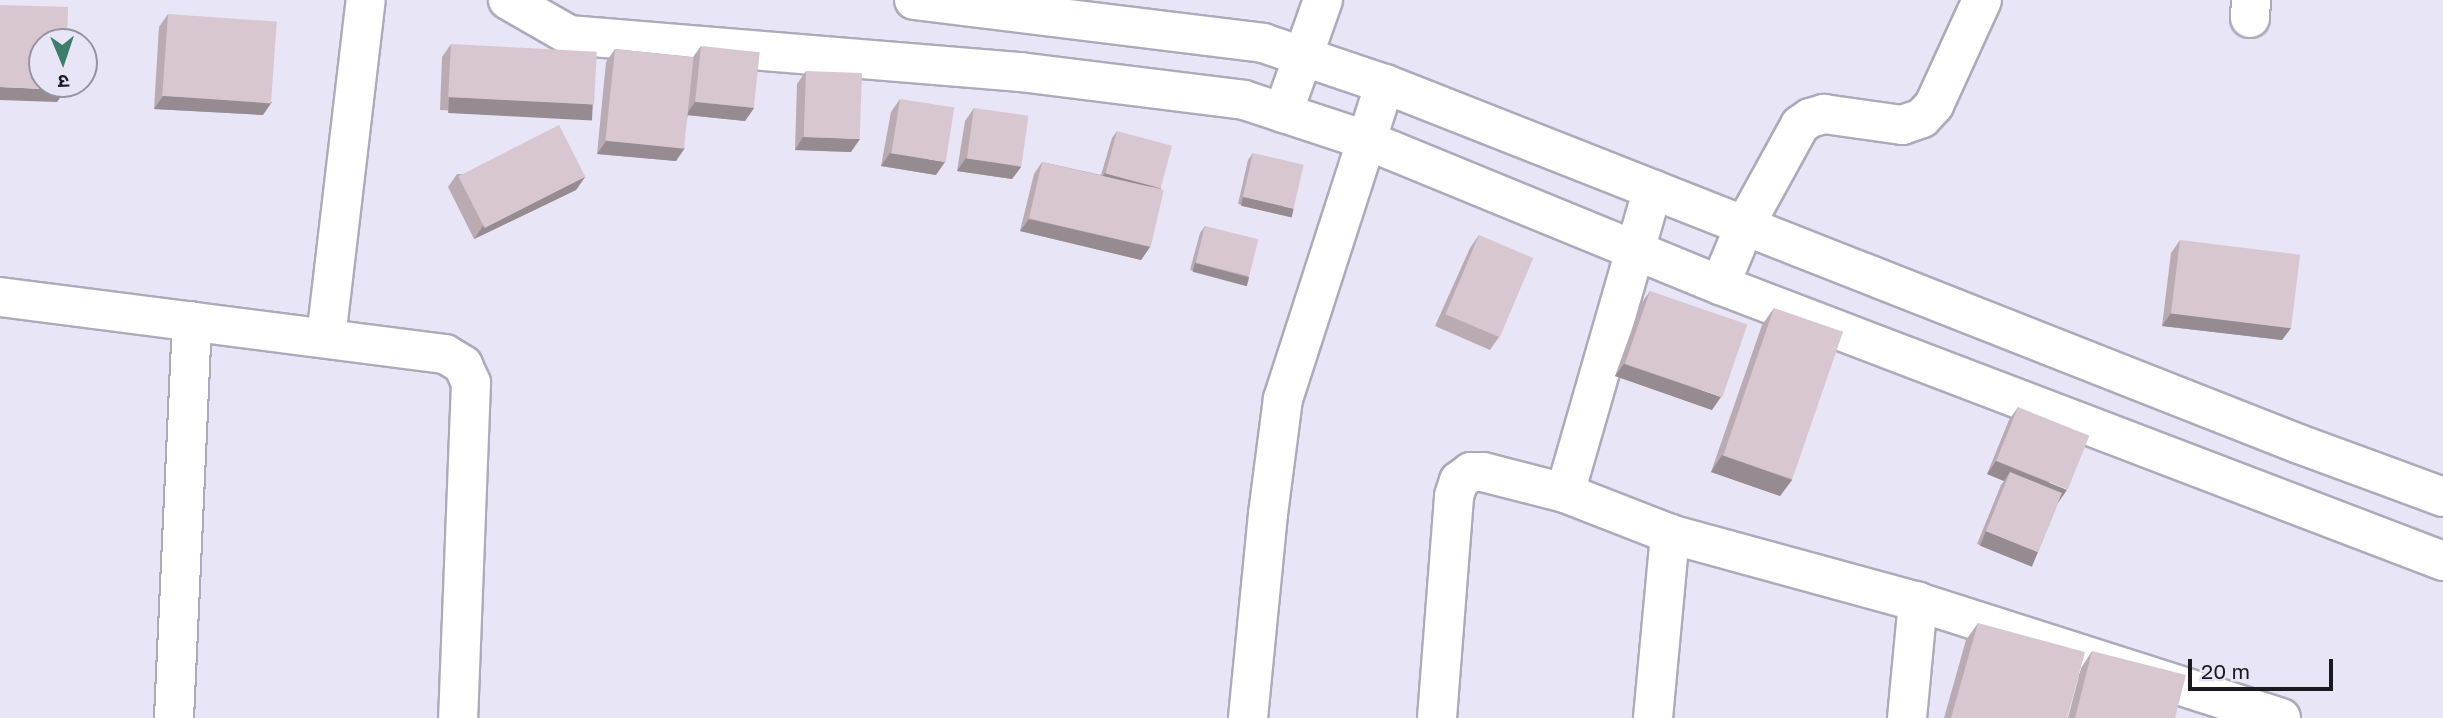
<!DOCTYPE html>
<html>
<head>
<meta charset="utf-8">
<style>
  body { margin:0 }
  #map { position:relative; width:2443px; height:718px; overflow:hidden; background:#e8e5f6; font-family:"Golos Text","Noto Sans Devanagari",sans-serif }
  div>[style] { position:absolute }
  .roads { filter:drop-shadow(2px 0 #adaabb) drop-shadow(-2px 0 #adaabb) drop-shadow(0 2px #adaabb) drop-shadow(0 -2px #adaabb) }
  .minor>* { height:38px; margin:-19px; padding:0 19px; transform-origin:19px; border-radius:19px; background:#fff }
  .tertiary>* { height:38px; margin:-19px; padding:0 19px; transform-origin:19px; border-radius:19px; background:#fff }
  .wall>* { inset:0; background:#baabb3 }
  .shaded-wall>* { inset:0; background:#978b92; transform-origin:0 0 }
  .building>* { inset:0; background:#d8c7d0; transform-origin:0 0 }
  span { translate:-50% -50%; white-space:nowrap; text-align:center; line-height:1.15; -webkit-text-stroke:5px #e8e5f6; paint-order:stroke }
  .north { position:absolute; left:28px; top:28px; width:70px; height:70px; box-sizing:border-box; background:#e8e5f6; border:2px solid #9693a0; border-radius:50%; rotate:178deg; font-size:19px; font-weight:700; line-height:28px; text-align:center; color:#1a191f }
  .north::after { content:''; display:block; margin:auto; width:24px; height:32px; background:#3e7d6c; clip-path:polygon(50% 0,100% 100%,50% 72%,0 100%) }
  .scale { position:absolute; left:2188px; top:659px; width:145px; height:32px; box-sizing:border-box; border:4px solid #1a191f; border-top:0; padding-left:9px; font-size:21px; line-height:24px; white-space:nowrap; color:#1a191f; -webkit-text-stroke:5px #e8e5f6; paint-order:stroke }
</style>
</head>
<body>
<div id="map">
  <div class="roads">
    <div class="minor">
      <i style="left:2250px;top:18px;width:18px;rotate:-87deg"></i>
      <i style="left:1283px;top:113px;width:120px;rotate:-70.5deg"></i>
      <i style="left:1720px;top:285px;width:65px;rotate:-67.4deg"></i>
      <i style="left:1745px;top:225px;width:114px;rotate:-61.2deg"></i>
      <i style="left:1800px;top:125px;width:12px;rotate:-35deg"></i>
      <i style="left:1810px;top:118px;width:15px;rotate:-16deg"></i>
      <i style="left:1824px;top:114px;width:79px;rotate:8deg"></i>
      <i style="left:1902px;top:125px;width:21px;rotate:-19deg"></i>
      <i style="left:1922px;top:118px;width:18px;rotate:-47deg"></i>
      <i style="left:1934px;top:105px;width:115px;rotate:-65.4deg"></i>
      <i style="left:0;top:297px;width:449px;rotate:7.3deg"></i>
      <i style="left:445px;top:354px;width:21px;rotate:31deg"></i>
      <i style="left:463px;top:365px;width:20px;rotate:66deg"></i>
      <i style="left:471px;top:383px;width:335px;rotate:92.2deg"></i>
      <i style="left:326px;top:338px;width:340px;rotate:-83.3deg"></i>
      <i style="left:1565px;top:493px;width:316px;rotate:-73.9deg"></i>
      <i style="left:174px;top:718px;width:397px;rotate:-87.4deg"></i>
      <i style="left:1248px;top:718px;width:205px;rotate:-84.4deg"></i>
      <i style="left:1268px;top:514px;width:116px;rotate:-82.6deg"></i>
      <i style="left:1283px;top:399px;width:331px;rotate:-72.1deg"></i>
      <i style="left:1437px;top:718px;width:223px;rotate:-85.6deg"></i>
      <i style="left:1454px;top:496px;width:16px;rotate:-72deg"></i>
      <i style="left:1459px;top:481px;width:15px;rotate:-37deg"></i>
      <i style="left:1471px;top:472px;width:12px"></i>
      <i style="left:1483px;top:472px;width:85px;rotate:14.4deg"></i>
      <i style="left:1565px;top:493px;width:113px;rotate:21.3deg"></i>
      <i style="left:1670px;top:534px;width:257px;rotate:15.3deg"></i>
      <i style="left:1918px;top:602px;width:381px;rotate:17.7deg"></i>
      <i style="left:1653px;top:718px;width:185px;rotate:-84.7deg"></i>
      <i style="left:1907px;top:718px;width:117px;rotate:-84.6deg"></i>
    </div>
    <div class="tertiary">
      <i style="left:508px;top:0;width:70px;rotate:29.8deg"></i>
      <i style="left:569px;top:35px;width:453px;rotate:4.7deg"></i>
      <i style="left:1020px;top:72px;width:226px;rotate:7.1deg"></i>
      <i style="left:1244px;top:100px;width:128px;rotate:18.2deg"></i>
      <i style="left:1366px;top:140px;width:383px;rotate:22.3deg"></i>
      <i style="left:1720px;top:285px;width:774px;rotate:20.89deg"></i>
      <i style="left:914px;top:0;width:352px;rotate:7deg"></i>
      <i style="left:1263px;top:43px;width:129px;rotate:18.6deg"></i>
      <i style="left:1385px;top:84px;width:982px;rotate:21.5deg"></i>
      <i style="left:2299px;top:444px;width:153px;rotate:20.2deg"></i>
    </div>
  </div>
  <div class="wall">
    <i style="clip-path:polygon(168px 14px,263px 115px,154px 109px,159px 27px)"></i>
    <i style="clip-path:polygon(451px 44px,593px 104px,584px 117px,440px 110px,442px 57px)"></i>
    <i style="clip-path:polygon(701px 46px,754px 108px,745px 121px,688px 115px,676px 161px,597px 154px,606px 62px,615px 49px,693px 57px)"></i>
    <i style="clip-path:polygon(806px 71px,851px 152px,795px 150px,797px 84px)"></i>
    <i style="clip-path:polygon(900px 99px,936px 175px,881px 166px,891px 112px)"></i>
    <i style="clip-path:polygon(974px 108px,1021px 167px,1012px 179px,957px 171px,965px 121px)"></i>
    <i style="clip-path:polygon(1117px 131px,1161px 188px,1150px 247px,1141px 260px,1020px 231px,1034px 174px,1042px 162px,1101px 175px,1112px 138px)"></i>
    <i style="clip-path:polygon(1253px 153px,1289px 216px,1238px 204px,1248px 160px)"></i>
    <i style="clip-path:polygon(457px 174px,585px 177px,576px 190px,474px 239px,448px 187px)"></i>
    <i style="clip-path:polygon(1205px 226px,1249px 277px,1244px 284px,1190px 270px,1200px 233px)"></i>
    <i style="clip-path:polygon(1479px 235px,1499px 337px,1490px 350px,1435px 326px,1470px 248px)"></i>
    <i style="clip-path:polygon(2180px 240px,2291px 328px,2282px 340px,2162px 326px,2171px 253px)"></i>
    <i style="clip-path:polygon(1650px 291px,1712px 410px,1615px 376px,1641px 304px)"></i>
    <i style="clip-path:polygon(1774px 308px,1792px 480px,1780px 496px,1711px 472px,1762px 325px)"></i>
    <i style="clip-path:polygon(2018px 407px,2058px 503px,2038px 552px,2029px 565px,1977px 544px,2001px 485px,2004px 481px,1987px 474px,2009px 420px)"></i>
    <i style="clip-path:polygon(1978px 623px,2067px 718px,1944px 718px,1966px 640px)"></i>
    <i style="clip-path:polygon(2092px 651px,2175px 718px,2068px 718px,2081px 668px)"></i>
  </div>
  <div class="shaded-wall">
    <i style="clip-path:polygon(0 87px,66px 90px,57px 102px,0 100px)"></i>
    <i style="clip-path:polygon(163px 96px,272px 102px,263px 115px,154px 109px)"></i>
    <i style="left:449px;top:97px;width:144px;height:16px;rotate:3deg"></i>
    <i style="clip-path:polygon(695px 102px,754px 108px,745px 121px,686px 115px)"></i>
    <i style="clip-path:polygon(803px 137px,860px 139px,851px 152px,795px 150px)"></i>
    <i style="clip-path:polygon(606px 141px,685px 148px,676px 161px,597px 154px)"></i>
    <i style="clip-path:polygon(890px 153px,945px 162px,936px 175px,881px 166px)"></i>
    <i style="clip-path:polygon(966px 158px,1021px 167px,1012px 179px,957px 171px)"></i>
    <i style="clip-path:polygon(1105px 173px,1161px 188px,1100px 180px)"></i>
    <i style="clip-path:polygon(585px 177px,576px 190px,474px 239px,483px 226px)"></i>
    <i style="left:1243px;top:197px;width:52px;height:9px;rotate:13deg"></i>
    <i style="clip-path:polygon(1029px 219px,1150px 247px,1141px 260px,1020px 231px)"></i>
    <i style="left:1195px;top:263px;width:56px;height:9px;rotate:15deg"></i>
    <i style="clip-path:polygon(2171px 313px,2291px 328px,2282px 340px,2162px 326px)"></i>
    <i style="clip-path:polygon(1624px 364px,1721px 397px,1712px 410px,1615px 376px)"></i>
    <i style="clip-path:polygon(1722px 455px,1792px 480px,1780px 496px,1711px 472px)"></i>
    <i style="clip-path:polygon(1996px 461px,2067px 490px,2058px 503px,2010px 472px,2004px 481px,1987px 474px)"></i>
    <i style="left:1986px;top:531px;width:56px;height:16px;rotate:22deg"></i>
  </div>
  <div class="building">
    <i style="clip-path:polygon(0 5px,68px 7px,67px 42px,42px 42px,42px 84px,66px 84px,66px 90px,0 87px)"></i>
    <i style="left:168px;top:14px;width:109px;height:82px;rotate:4deg"></i>
    <i style="left:451px;top:44px;width:146px;height:53px;rotate:3deg"></i>
    <i style="left:701px;top:46px;width:59px;height:56px;rotate:6deg"></i>
    <i style="left:615px;top:49px;width:79px;height:92px;rotate:6deg"></i>
    <i style="left:806px;top:71px;width:56px;height:66px;rotate:2deg"></i>
    <i style="left:900px;top:99px;width:55px;height:55px;rotate:9deg"></i>
    <i style="left:974px;top:108px;width:55px;height:51px;rotate:8deg"></i>
    <i style="left:559px;top:125px;width:58px;height:113px;rotate:63deg"></i>
    <i style="left:1117px;top:131px;width:57px;height:44px;rotate:15deg"></i>
    <i style="left:1253px;top:153px;width:52px;height:45px;rotate:13deg"></i>
    <i style="left:1042px;top:162px;width:125px;height:58px;rotate:13deg"></i>
    <i style="left:1205px;top:226px;width:55px;height:38px;rotate:14deg"></i>
    <i style="left:1479px;top:235px;width:59px;height:86px;rotate:23deg"></i>
    <i style="left:2180px;top:240px;width:121px;height:74px;rotate:7deg"></i>
    <i style="left:1650px;top:291px;width:103px;height:77px;rotate:19deg"></i>
    <i style="left:1774px;top:308px;width:73px;height:156px;rotate:19deg"></i>
    <i style="left:2018px;top:407px;width:77px;height:58px;rotate:22deg"></i>
    <i style="left:2010px;top:472px;width:56px;height:64px;rotate:22deg"></i>
    <i style="clip-path:polygon(1978px 623px,2085px 652px,2067px 718px,1951px 718px)"></i>
    <i style="clip-path:polygon(2092px 651px,2186px 675px,2175px 718px,2075px 718px)"></i>
  </div>
  <div class="north">उ</div>
  <div class="scale">20 m</div>
</div>
</body>
</html>
